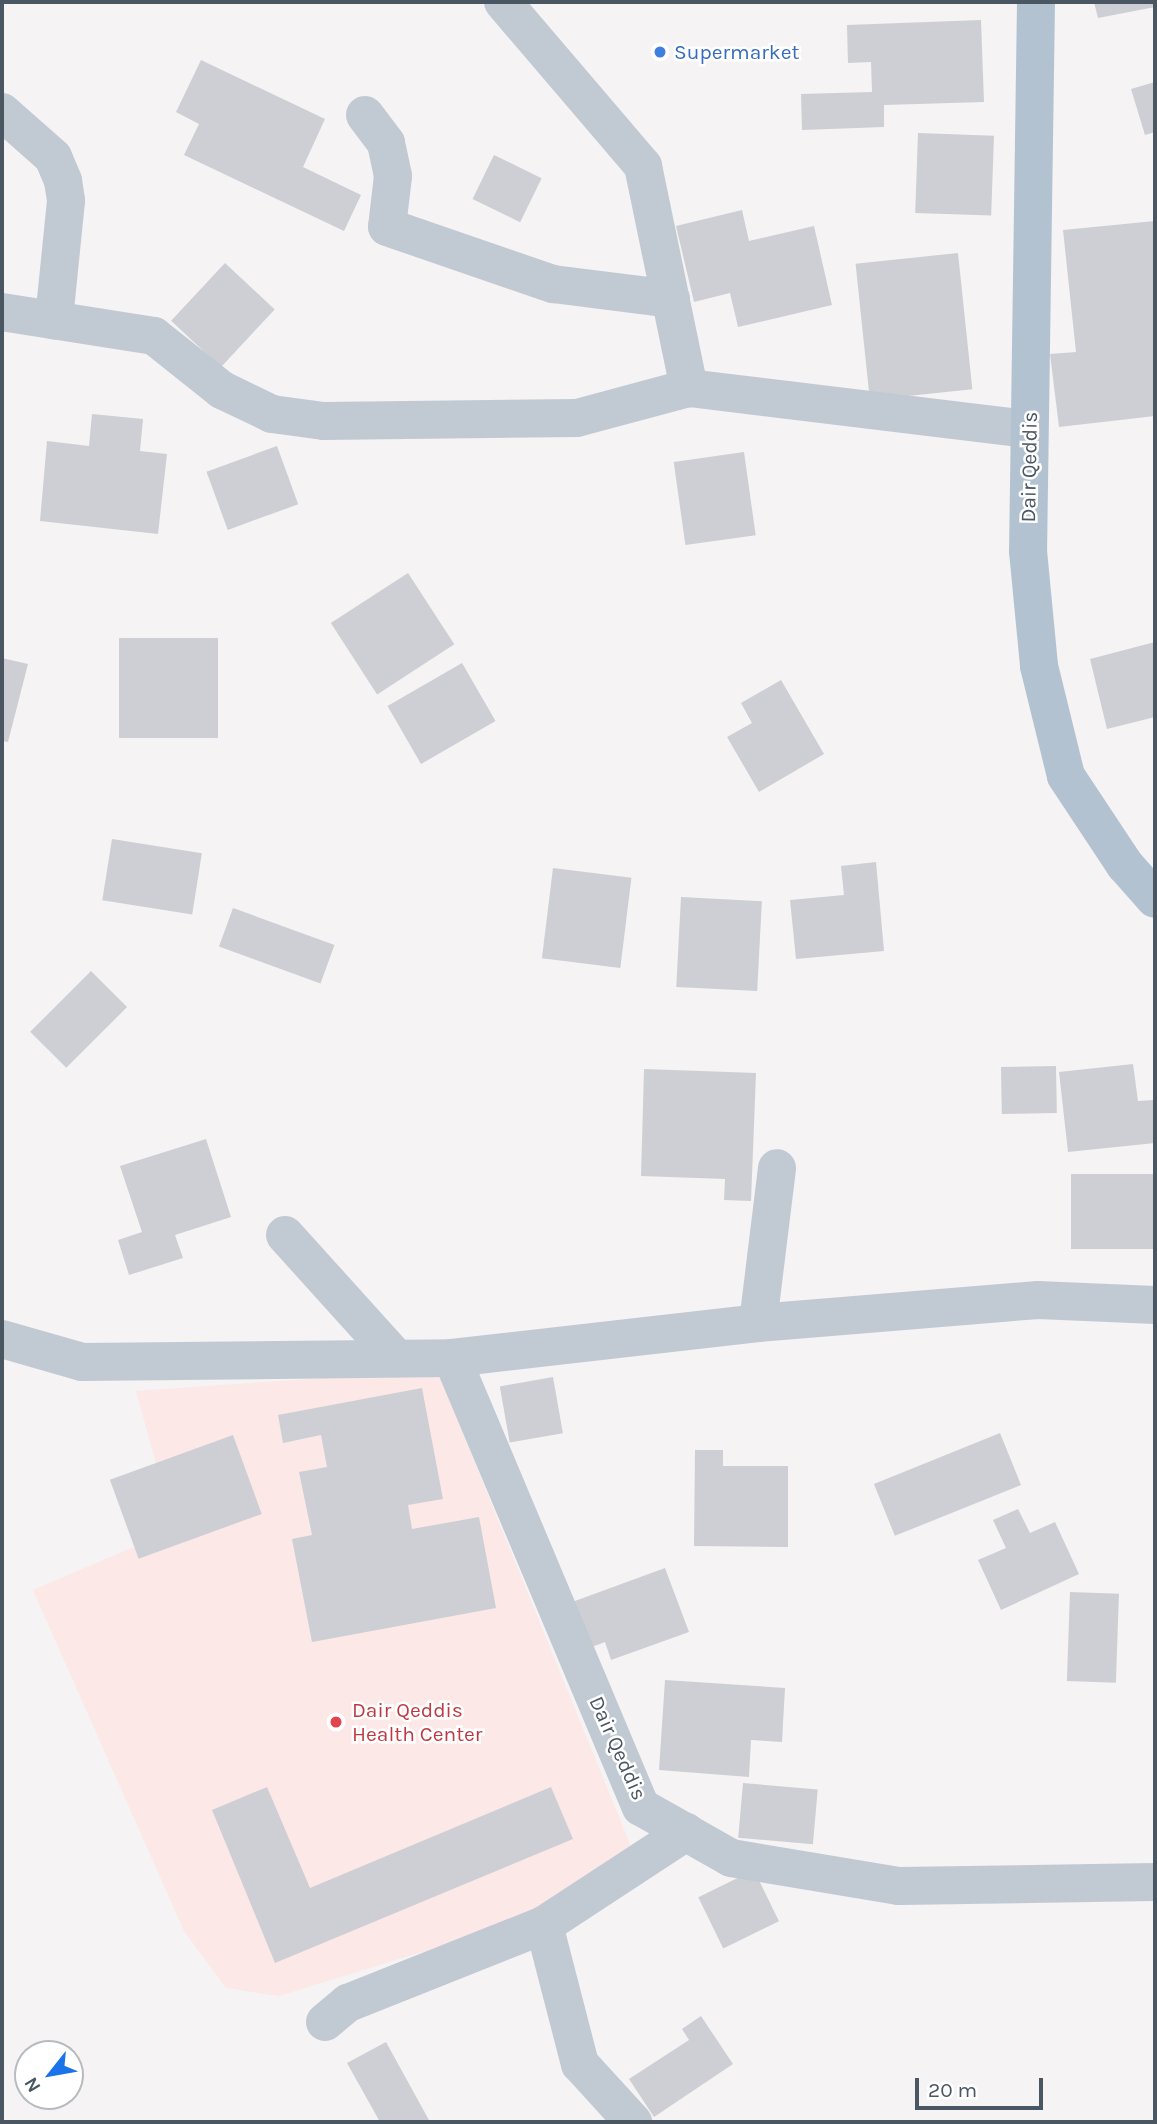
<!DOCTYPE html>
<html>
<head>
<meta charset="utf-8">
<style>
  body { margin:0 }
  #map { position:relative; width:1157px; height:2124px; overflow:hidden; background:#f5f3f3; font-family:Karla,sans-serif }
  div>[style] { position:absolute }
  .medical>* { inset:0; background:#fce8e6 }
  .building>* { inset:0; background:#cdcfd5; transform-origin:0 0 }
  .minor>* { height:38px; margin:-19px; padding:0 19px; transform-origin:19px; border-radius:19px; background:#c1cad2 }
  .major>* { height:38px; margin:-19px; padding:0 19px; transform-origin:19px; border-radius:19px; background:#b3c2d1 }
  .dots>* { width:19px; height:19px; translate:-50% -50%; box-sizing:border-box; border:4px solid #fff; border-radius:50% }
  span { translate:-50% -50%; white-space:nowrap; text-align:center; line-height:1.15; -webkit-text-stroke:5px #fff; paint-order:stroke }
  .shop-label { font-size:21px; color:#366cbe }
  .left { translate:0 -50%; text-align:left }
  .street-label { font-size:21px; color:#4a5661 }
  .health-label { font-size:21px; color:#be3a42 }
  .frame { position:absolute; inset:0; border:4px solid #4a5661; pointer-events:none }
  .north { position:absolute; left:14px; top:2040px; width:70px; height:70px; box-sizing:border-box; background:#fff; border:2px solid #b7bbc0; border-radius:50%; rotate:239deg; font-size:19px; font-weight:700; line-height:28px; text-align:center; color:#4a5661 }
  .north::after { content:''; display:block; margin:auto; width:24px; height:32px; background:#1a73e8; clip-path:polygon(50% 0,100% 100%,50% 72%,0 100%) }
  .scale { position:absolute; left:915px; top:2078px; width:128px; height:32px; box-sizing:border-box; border:4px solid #4a5661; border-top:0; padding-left:9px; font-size:21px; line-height:24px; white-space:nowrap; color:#4a5661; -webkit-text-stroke:5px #fff; paint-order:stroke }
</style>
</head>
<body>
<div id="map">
  <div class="medical">
    <i style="clip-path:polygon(437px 1370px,634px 1854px,532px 1918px,279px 1996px,226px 1988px,184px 1931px,33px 1590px,174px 1530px,136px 1391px)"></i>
  </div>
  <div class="building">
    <i style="clip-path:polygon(1094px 2px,1155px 2px,1155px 7px,1098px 18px)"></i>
    <i style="clip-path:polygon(981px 20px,984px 102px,884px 105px,884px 127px,802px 130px,801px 94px,872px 92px,871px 62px,848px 63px,847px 25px)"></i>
    <i style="clip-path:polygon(201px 60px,325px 119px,303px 167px,361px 195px,344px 231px,184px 155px,199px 124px,176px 112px)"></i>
    <i style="clip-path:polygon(1155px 82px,1155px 132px,1145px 135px,1131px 89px)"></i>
    <i style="left:918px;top:133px;width:76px;height:80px;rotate:2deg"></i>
    <i style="left:494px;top:155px;width:53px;height:49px;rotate:26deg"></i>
    <i style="clip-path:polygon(742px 210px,749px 241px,814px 226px,832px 305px,738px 327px,730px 293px,694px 302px,676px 226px)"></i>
    <i style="clip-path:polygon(1155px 221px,1155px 416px,1059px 427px,1050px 354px,1076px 352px,1063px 230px)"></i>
    <i style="left:958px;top:253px;width:137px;height:103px;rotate:84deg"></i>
    <i style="left:225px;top:263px;width:68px;height:79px;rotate:43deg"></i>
    <i style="clip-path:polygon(92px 414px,143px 419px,140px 451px,167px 454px,158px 534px,40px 521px,47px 441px,89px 446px)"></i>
    <i style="left:277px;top:446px;width:62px;height:75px;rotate:70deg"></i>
    <i style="left:744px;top:452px;width:84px;height:71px;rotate:82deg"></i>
    <i style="left:408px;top:573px;width:85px;height:92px;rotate:57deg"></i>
    <i style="left:119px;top:638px;width:99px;height:100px"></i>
    <i style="clip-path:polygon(1155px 642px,1155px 717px,1107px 729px,1090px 659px)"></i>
    <i style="clip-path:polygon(2px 658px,28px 664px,8px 742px,2px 741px)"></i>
    <i style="left:462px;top:663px;width:67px;height:86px;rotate:60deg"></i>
    <i style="clip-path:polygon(781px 680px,824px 754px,759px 792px,727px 737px,752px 723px,741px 703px)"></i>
    <i style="left:112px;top:839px;width:91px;height:62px;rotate:9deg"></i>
    <i style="clip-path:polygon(876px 862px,884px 951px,796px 959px,790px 900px,844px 895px,841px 866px)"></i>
    <i style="left:553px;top:868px;width:79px;height:91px;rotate:7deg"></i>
    <i style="left:681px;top:897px;width:81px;height:90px;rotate:3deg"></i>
    <i style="left:233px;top:908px;width:108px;height:41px;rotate:20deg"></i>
    <i style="left:91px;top:971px;width:51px;height:86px;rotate:45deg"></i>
    <i style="clip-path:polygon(1133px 1064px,1138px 1101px,1154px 1100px,1155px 1143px,1068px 1152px,1059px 1072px)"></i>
    <i style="left:1056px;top:1066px;width:47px;height:55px;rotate:89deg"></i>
    <i style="clip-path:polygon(644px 1069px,756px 1073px,751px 1201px,724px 1200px,725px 1179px,641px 1176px)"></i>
    <i style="clip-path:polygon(206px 1139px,231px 1217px,175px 1235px,183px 1258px,129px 1275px,118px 1240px,142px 1232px,120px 1166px)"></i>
    <i style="left:1155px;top:1174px;width:75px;height:84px;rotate:90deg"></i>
    <i style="left:553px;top:1377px;width:57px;height:54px;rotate:80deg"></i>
    <i style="clip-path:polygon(422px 1388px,443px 1499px,408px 1505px,412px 1529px,479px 1517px,496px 1608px,312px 1642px,292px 1539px,312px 1535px,299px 1472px,327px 1467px,321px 1435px,283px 1443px,278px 1415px)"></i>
    <i style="left:1000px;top:1433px;width:56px;height:136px;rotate:68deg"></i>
    <i style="left:233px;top:1435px;width:84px;height:131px;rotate:70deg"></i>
    <i style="clip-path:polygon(695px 1450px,723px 1450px,723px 1466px,788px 1466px,788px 1547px,694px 1546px)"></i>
    <i style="clip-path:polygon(1018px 1509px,1030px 1533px,1055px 1522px,1079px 1574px,1001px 1610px,978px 1560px,1006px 1548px,993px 1520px)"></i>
    <i style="clip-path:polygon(665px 1568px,689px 1632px,611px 1660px,605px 1642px,581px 1651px,564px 1605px)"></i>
    <i style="left:1070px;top:1592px;width:49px;height:89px;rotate:2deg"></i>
    <i style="clip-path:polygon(665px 1680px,785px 1688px,782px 1742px,751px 1740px,749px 1777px,659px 1770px)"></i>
    <i style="left:743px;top:1783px;width:75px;height:55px;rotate:5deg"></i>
    <i style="clip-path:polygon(267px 1787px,310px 1888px,551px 1787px,573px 1839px,275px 1963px,212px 1810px)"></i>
    <i style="left:754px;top:1870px;width:57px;height:62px;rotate:64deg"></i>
    <i style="clip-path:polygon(701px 2016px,733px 2064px,654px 2117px,629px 2079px,689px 2040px,682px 2029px)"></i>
    <i style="clip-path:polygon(386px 2042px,430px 2122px,380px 2122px,347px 2063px)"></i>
  </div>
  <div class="minor">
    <i style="left:503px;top:2px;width:216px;rotate:49.5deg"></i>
    <i style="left:643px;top:166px;width:227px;rotate:78.3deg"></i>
    <i style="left:689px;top:388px;width:342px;rotate:6.9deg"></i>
    <i style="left:2px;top:112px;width:68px;rotate:41.4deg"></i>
    <i style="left:53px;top:157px;width:26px;rotate:67deg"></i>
    <i style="left:63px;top:181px;width:20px;rotate:81deg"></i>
    <i style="left:66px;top:201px;width:120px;rotate:95.8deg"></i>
    <i style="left:365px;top:115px;width:35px;rotate:53deg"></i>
    <i style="left:386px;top:143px;width:34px;rotate:78deg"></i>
    <i style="left:393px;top:176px;width:51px;rotate:96.7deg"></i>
    <i style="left:387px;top:227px;width:176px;rotate:19deg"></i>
    <i style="left:553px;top:284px;width:119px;rotate:7.2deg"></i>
    <i style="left:2px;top:312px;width:154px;rotate:9deg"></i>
    <i style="left:154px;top:336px;width:87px;rotate:38.5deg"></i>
    <i style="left:222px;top:390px;width:55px;rotate:25.6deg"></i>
    <i style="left:272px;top:414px;width:52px;rotate:7.7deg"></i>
    <i style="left:324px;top:421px;width:253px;rotate:-0.7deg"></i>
    <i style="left:577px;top:418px;width:116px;rotate:-15deg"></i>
    <i style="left:285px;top:1235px;width:166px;rotate:47.9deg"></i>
    <i style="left:758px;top:1323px;width:156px;rotate:-83deg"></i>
    <i style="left:2px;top:1339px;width:83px;rotate:16deg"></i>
    <i style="left:82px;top:1362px;width:370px;rotate:-0.6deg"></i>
    <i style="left:452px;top:1358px;width:308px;rotate:-6.5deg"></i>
    <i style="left:758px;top:1323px;width:281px;rotate:-4.7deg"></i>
    <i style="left:1038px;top:1300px;width:117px;rotate:2.4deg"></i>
    <i style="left:452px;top:1358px;width:487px;rotate:67.2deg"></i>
    <i style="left:641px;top:1807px;width:103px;rotate:29.5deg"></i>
    <i style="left:731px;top:1858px;width:170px;rotate:9.5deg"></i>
    <i style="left:899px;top:1886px;width:256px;rotate:-0.9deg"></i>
    <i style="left:544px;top:1925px;width:144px;rotate:75.5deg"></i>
    <i style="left:580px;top:2064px;width:79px;rotate:47.6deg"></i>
    <i style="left:325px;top:2022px;width:30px;rotate:-40deg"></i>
    <i style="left:348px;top:2003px;width:211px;rotate:-21.7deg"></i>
    <i style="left:544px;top:1925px;width:170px;rotate:-33.2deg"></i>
  </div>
  <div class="major">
    <i style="left:1036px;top:2px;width:549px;rotate:90.83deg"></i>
    <i style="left:1028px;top:551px;width:116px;rotate:84.5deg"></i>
    <i style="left:1039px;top:666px;width:113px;rotate:76.2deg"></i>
    <i style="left:1066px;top:776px;width:107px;rotate:56.5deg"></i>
    <i style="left:1125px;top:865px;width:45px;rotate:48.6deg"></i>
  </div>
  <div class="dots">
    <i style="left:660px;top:52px;background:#3f7fe0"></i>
    <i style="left:336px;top:1722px;background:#e0444e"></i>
  </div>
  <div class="shop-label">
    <span class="left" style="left:674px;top:52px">Supermarket</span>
  </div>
  <div class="street-label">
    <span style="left:1029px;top:467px;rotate:-89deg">Dair Qeddis</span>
    <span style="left:618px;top:1748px;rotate:66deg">Dair Qeddis</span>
  </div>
  <div class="health-label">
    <span class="left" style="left:352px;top:1722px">Dair Qeddis<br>Health Center</span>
  </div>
  <div class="frame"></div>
  <div class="north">N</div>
  <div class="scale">20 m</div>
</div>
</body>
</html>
